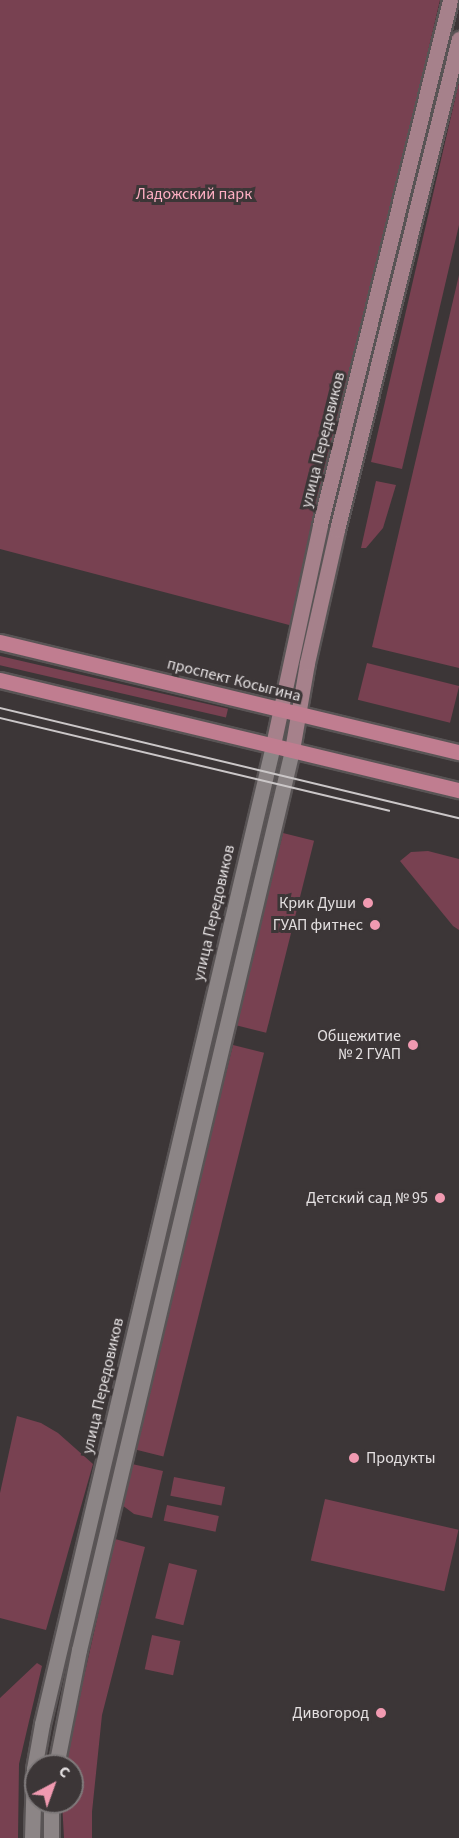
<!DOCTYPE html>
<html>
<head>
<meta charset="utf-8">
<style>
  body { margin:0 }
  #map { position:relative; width:459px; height:1838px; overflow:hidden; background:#3c3637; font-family:"Source Sans 3",sans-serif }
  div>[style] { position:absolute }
  .green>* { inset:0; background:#784151; transform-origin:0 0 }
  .roads { filter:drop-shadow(2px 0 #595455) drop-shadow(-2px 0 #595455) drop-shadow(0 2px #595455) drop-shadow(0 -2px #595455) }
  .tertiary>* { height:15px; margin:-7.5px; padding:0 7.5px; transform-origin:7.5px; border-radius:7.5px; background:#8c8586 }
  .secondary>* { height:15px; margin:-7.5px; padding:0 7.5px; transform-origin:7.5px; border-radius:7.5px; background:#a6818b }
  .primary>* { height:15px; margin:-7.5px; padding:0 7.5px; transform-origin:7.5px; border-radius:7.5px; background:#c07d90 }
  .tram>* { height:1.5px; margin:-0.75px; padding:0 0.75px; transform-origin:0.75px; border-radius:0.75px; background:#cbc7c8 }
  .dots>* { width:16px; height:16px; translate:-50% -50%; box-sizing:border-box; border:3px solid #3c3637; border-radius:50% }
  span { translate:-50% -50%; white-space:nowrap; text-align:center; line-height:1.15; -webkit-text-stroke:6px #3c3637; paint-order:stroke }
  .park-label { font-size:16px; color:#feafc3 }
  .street-label { font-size:16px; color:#e4e0e1 }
  .poi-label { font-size:16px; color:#e4e0e1 }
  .right { translate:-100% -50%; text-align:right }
  .left { translate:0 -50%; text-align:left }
  .north { position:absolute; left:24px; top:1754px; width:60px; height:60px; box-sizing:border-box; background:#3c3637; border:2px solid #7f7a7b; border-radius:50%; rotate:41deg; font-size:16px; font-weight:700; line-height:24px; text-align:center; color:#e4e0e1 }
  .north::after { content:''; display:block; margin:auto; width:21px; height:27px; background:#f19ab1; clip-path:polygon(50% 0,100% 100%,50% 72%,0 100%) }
</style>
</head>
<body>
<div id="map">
  <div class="green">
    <i style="clip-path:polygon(0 0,440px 0,293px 626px,0 549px)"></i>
    <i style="clip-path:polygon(459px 82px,459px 225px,402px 469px,371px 462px)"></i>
    <i style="clip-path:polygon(459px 275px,459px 668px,372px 647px)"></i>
    <i style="clip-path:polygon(376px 481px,396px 485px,383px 528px,366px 548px,361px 548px)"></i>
    <i style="left:0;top:656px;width:234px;height:9px;rotate:13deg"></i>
    <i style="left:367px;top:663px;width:95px;height:38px;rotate:14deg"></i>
    <i style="left:283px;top:833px;width:32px;height:198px;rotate:14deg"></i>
    <i style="clip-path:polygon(428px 851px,459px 859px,459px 930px,453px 926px,400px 861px,411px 852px)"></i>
    <i style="left:233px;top:1045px;width:32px;height:416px;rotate:14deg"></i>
    <i style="clip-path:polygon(17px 1416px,41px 1423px,58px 1433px,93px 1464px,46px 1630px,0 1618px,0 1493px)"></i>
    <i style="clip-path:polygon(132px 1464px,163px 1471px,152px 1518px,134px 1514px,122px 1505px)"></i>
    <i style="left:174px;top:1477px;width:52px;height:19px;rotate:11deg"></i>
    <i style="left:325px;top:1499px;width:137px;height:63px;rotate:13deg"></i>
    <i style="left:167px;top:1505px;width:53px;height:16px;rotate:12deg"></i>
    <i style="clip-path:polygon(115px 1539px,145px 1547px,102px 1715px,92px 1812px,92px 1838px,64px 1838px,62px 1802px,72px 1802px,72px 1766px,65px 1766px,65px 1761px)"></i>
    <i style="left:169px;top:1563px;width:29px;height:57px;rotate:14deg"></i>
    <i style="left:152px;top:1635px;width:29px;height:35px;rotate:12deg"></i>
    <i style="clip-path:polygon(37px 1663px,42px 1666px,19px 1764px,18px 1838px,0 1838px,0 1698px)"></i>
  </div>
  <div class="roads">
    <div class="tertiary">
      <i style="left:56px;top:1766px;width:118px;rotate:-78.8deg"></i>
      <i style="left:79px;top:1650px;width:925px;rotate:-76.68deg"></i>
      <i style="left:32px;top:1838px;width:69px;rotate:-88.3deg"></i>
      <i style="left:34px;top:1769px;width:46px;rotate:-79.9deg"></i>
      <i style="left:42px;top:1724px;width:1006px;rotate:-76.72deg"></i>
      <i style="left:51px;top:1838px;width:36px;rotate:-90deg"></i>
    </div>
    <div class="secondary">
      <i style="left:273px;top:745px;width:225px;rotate:-77.9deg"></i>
      <i style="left:320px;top:525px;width:541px;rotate:-76.09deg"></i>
      <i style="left:292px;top:750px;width:88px;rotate:-80.2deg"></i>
      <i style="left:307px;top:663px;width:136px;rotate:-77.3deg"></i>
      <i style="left:337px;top:530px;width:506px;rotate:-76.05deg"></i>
    </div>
    <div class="primary">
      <i style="left:0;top:642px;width:472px;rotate:13.5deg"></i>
      <i style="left:0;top:680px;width:472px;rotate:13.5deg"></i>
    </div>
  </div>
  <div class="tram">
    <i style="left:0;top:708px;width:472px;rotate:13.5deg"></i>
    <i style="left:0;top:718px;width:400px;rotate:13.4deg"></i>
  </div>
  <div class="dots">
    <i style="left:368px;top:903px;background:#f19ab1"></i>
    <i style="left:375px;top:925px;background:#f19ab1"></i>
    <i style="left:413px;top:1045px;background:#f19ab1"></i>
    <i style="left:440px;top:1198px;background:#f19ab1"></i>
    <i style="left:354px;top:1458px;background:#f19ab1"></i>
    <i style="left:381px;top:1713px;background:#f19ab1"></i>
  </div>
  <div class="park-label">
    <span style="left:194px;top:194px">Ладожский парк</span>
  </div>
  <div class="street-label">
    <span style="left:323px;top:440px;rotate:-76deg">улица Передовиков</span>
    <span style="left:234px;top:680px;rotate:14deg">проспект Косыгина</span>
    <span style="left:214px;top:913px;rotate:-77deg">улица Передовиков</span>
    <span style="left:103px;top:1386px;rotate:-77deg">улица Передовиков</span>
  </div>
  <div class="poi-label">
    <span class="right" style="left:356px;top:903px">Крик Души</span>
    <span class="right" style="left:363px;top:925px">ГУАП фитнес</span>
    <span class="right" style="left:401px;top:1045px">Общежитие<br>№ 2 ГУАП</span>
    <span class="right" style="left:428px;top:1198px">Детский сад № 95</span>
    <span class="left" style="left:366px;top:1458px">Продукты</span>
    <span class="right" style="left:369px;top:1713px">Дивогород</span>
  </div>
  <div class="north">С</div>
</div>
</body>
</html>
